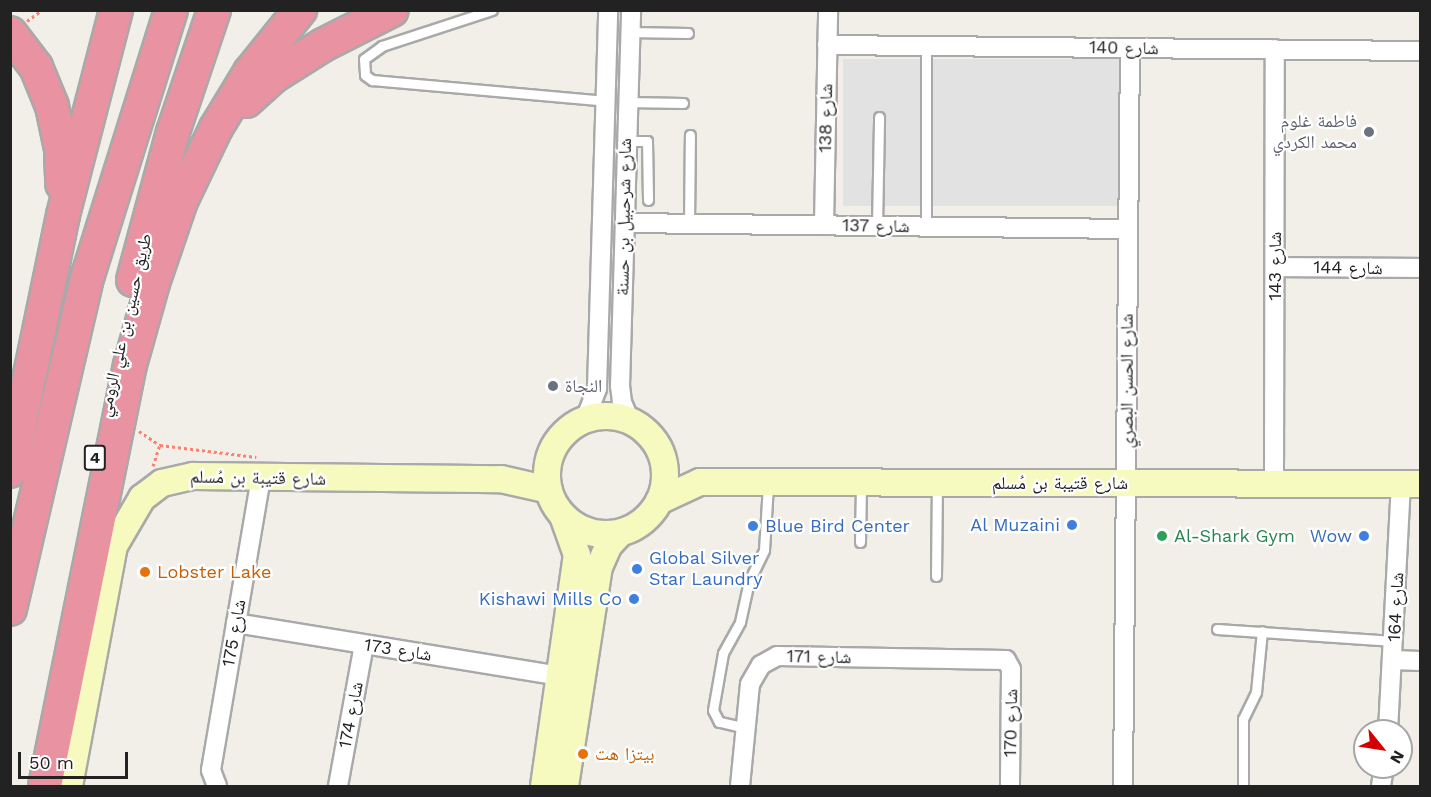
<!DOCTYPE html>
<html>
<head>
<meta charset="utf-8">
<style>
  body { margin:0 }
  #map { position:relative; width:1431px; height:797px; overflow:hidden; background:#f2efe9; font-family:"Work Sans","Noto Naskh Arabic",sans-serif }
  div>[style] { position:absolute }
  .parking>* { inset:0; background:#e2e2e2; transform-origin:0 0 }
  .path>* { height:3px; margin-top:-1.5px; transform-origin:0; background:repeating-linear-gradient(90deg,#fa8072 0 3px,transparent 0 6px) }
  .roads { filter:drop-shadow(2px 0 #a9a9a9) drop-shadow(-2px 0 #a9a9a9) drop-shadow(0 2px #a9a9a9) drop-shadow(0 -2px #a9a9a9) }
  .lane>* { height:9px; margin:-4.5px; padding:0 4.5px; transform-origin:4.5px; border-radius:4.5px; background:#fff }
  .street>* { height:18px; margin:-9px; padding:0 9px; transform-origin:9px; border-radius:9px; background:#fff }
  .secondary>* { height:26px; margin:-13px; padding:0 13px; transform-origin:13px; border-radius:13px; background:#f7fabf }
  .secondary>.ring { margin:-13px; padding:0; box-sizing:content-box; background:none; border:26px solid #f7fabf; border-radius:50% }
  .highway>* { height:32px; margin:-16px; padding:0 16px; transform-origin:16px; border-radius:16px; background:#e892a2 }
  .dots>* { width:16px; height:16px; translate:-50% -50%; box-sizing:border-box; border:3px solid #fff; border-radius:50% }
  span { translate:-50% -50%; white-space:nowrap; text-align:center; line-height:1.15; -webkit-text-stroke:4.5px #fff; paint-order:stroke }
  .shield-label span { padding:2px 4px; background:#fff; border:2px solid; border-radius:4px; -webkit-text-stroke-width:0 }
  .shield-label { font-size:16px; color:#222; font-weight:700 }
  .street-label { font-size:18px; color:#222 }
  .worship-label { font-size:18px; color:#5b616d }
  .right { translate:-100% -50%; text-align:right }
  .left { translate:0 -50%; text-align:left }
  .shop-label { font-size:18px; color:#366cbe }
  .leisure-label { font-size:18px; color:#27864d }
  .food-label { font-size:18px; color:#c56008 }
  .frame { position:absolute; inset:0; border:12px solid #222; pointer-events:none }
  .north { position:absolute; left:1353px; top:719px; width:60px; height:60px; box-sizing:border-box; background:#fff; border:2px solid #a7a7a7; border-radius:50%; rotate:120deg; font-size:16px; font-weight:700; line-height:24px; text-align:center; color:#222 }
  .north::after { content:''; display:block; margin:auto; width:21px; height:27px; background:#d40000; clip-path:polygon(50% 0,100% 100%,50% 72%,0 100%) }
  .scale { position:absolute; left:18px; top:752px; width:110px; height:27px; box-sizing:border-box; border:3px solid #222; border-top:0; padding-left:8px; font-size:18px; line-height:21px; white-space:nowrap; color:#222; -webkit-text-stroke:4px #fff; paint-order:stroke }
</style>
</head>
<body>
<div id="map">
  <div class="parking">
    <i style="left:843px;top:59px;width:278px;height:147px"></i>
  </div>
  <div class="path">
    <i style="left:27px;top:21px;width:19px;rotate:-36deg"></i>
    <i style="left:139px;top:431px;width:25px;rotate:34deg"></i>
    <i style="left:160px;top:445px;width:97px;rotate:7.1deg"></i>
    <i style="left:153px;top:466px;width:22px;rotate:-72deg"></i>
  </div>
  <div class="roads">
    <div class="lane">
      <i style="left:492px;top:10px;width:116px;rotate:161.9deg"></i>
      <i style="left:382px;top:46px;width:22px;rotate:144deg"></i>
      <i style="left:364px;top:59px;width:16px;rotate:86deg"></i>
      <i style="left:365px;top:75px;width:9px;rotate:36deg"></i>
      <i style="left:372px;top:80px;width:235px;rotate:5.1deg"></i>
      <i style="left:628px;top:32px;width:60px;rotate:1deg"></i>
      <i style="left:926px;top:46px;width:180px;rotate:90deg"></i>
      <i style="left:627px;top:102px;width:56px;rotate:1deg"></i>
      <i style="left:626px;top:141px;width:21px"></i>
      <i style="left:647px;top:141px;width:59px;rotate:89deg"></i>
      <i style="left:689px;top:224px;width:89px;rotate:-89.4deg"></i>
      <i style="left:877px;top:226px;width:109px;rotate:-88.9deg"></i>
      <i style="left:860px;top:542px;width:58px;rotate:-89deg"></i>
      <i style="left:936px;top:576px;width:91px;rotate:-89.4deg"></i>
      <i style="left:1217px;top:629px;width:177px;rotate:3.9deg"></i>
      <i style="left:746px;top:728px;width:28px;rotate:-167deg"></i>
      <i style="left:719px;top:722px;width:13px;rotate:-117deg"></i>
      <i style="left:713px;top:710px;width:58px;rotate:-80deg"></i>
      <i style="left:723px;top:653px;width:35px;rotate:-61deg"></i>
      <i style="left:740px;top:622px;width:42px;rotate:-77.6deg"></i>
      <i style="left:749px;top:581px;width:34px;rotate:-64deg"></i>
      <i style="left:764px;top:550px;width:65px;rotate:-86.5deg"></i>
      <i style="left:1243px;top:784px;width:65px;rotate:-90deg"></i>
      <i style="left:1243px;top:719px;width:30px;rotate:-64deg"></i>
      <i style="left:1256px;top:692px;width:61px;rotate:-84.4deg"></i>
    </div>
    <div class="street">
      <i style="left:827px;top:45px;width:593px;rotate:0.58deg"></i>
      <i style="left:625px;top:223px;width:502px;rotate:0.68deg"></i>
      <i style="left:824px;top:225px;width:215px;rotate:-88.9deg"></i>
      <i style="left:1275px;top:267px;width:145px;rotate:0.4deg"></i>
      <i style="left:585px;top:420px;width:34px;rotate:-69deg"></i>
      <i style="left:597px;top:388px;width:378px;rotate:-88.3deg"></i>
      <i style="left:630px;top:421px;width:21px;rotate:-113deg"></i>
      <i style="left:622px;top:402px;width:16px;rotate:-97deg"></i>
      <i style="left:620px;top:386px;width:376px;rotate:-88.3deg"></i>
      <i style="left:1274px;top:483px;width:434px;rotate:-89.9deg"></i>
      <i style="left:236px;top:623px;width:328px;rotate:9.3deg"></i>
      <i style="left:1393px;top:660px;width:27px;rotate:2deg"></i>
      <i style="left:1388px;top:731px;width:247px;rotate:-87deg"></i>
      <i style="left:217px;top:786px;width:17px;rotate:-111deg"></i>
      <i style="left:211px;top:770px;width:295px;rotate:-80.3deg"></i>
      <i style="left:338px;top:786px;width:144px;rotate:-79.6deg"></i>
      <i style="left:740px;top:786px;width:102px;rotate:-84.4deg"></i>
      <i style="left:750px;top:684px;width:22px;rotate:-60deg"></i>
      <i style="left:761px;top:665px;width:18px;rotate:-29deg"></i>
      <i style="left:777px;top:656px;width:229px;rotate:1deg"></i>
      <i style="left:1006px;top:660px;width:10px;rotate:61deg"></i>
      <i style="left:1011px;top:669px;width:117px;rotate:90.5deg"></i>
      <i style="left:1123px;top:786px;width:738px;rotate:-89.46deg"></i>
      <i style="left:1381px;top:786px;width:19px;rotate:-81deg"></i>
    </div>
    <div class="secondary">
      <i class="ring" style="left:547px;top:416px;width:92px;height:92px"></i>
      <i style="left:659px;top:501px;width:45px;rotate:-24.9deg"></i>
      <i style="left:700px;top:482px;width:720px;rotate:0.16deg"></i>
      <i style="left:69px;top:786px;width:244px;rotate:-79.4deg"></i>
      <i style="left:114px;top:546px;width:56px;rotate:-59.7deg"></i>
      <i style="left:142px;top:498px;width:25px;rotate:-37deg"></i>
      <i style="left:162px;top:483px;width:32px;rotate:-13deg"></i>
      <i style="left:193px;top:476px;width:308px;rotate:0.6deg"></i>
      <i style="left:501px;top:479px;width:49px;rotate:12.9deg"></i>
      <i style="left:544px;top:786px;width:233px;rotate:-81.9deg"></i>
      <i style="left:577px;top:555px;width:41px;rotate:-109.7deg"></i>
      <i style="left:565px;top:786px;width:222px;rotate:-81.2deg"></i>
      <i style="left:599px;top:567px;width:24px;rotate:-66deg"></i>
      <i style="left:609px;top:545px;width:16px;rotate:-47deg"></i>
    </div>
    <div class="highway">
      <i style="left:10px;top:33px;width:43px;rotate:52.6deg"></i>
      <i style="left:36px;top:67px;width:42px;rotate:67.7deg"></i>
      <i style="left:52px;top:106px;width:44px;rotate:78.2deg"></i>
      <i style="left:61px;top:149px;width:35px;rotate:88deg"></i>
      <i style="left:246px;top:101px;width:38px;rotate:-42deg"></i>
      <i style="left:274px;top:76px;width:58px;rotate:-32.3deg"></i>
      <i style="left:323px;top:45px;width:77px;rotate:-26.9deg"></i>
      <i style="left:133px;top:280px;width:153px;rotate:-74.9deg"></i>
      <i style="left:173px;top:132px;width:129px;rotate:-71.4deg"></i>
      <i style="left:10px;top:471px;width:261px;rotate:-78.3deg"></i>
      <i style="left:63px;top:215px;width:212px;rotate:-75.5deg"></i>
      <i style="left:10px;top:609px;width:343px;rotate:-76.9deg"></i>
      <i style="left:88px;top:275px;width:278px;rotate:-72.6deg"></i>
      <i style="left:45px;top:786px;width:429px;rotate:-78.6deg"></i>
      <i style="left:130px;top:365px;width:85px;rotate:-74.3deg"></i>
      <i style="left:153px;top:283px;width:87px;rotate:-71.1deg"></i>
      <i style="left:181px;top:201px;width:81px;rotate:-64.4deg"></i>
      <i style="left:216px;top:128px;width:66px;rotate:-58.7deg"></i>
      <i style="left:250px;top:72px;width:80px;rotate:-51.1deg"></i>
    </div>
  </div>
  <div class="dots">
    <i style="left:1369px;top:132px;background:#6b7280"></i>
    <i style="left:553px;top:386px;background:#6b7280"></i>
    <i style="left:1072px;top:525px;background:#3f7fe0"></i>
    <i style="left:753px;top:526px;background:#3f7fe0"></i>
    <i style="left:1162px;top:536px;background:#2e9e5b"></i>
    <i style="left:1364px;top:536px;background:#3f7fe0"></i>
    <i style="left:637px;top:569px;background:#3f7fe0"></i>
    <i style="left:145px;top:572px;background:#e8710a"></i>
    <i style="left:634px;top:599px;background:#3f7fe0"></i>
    <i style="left:583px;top:754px;background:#e8710a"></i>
  </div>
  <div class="shield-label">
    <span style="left:95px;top:458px">4</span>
  </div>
  <div class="street-label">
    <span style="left:1124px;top:48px;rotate:1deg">شارع 140</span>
    <span style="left:826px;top:118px;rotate:-89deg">شارع 138</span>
    <span style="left:624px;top:217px;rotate:-89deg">شارع شرحبيل بن حسنة</span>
    <span style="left:876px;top:226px;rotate:1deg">شارع 137</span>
    <span style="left:1275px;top:266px;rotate:-90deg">شارع 143</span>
    <span style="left:1348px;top:268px;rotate:1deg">شارع 144</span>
    <span style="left:125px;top:325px;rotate:-77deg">طريق حسين بن علي الرومي</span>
    <span style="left:1127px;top:381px;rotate:-90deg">شارع الحسن البصري</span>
    <span style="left:258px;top:478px;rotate:1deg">شارع قتيبة بن مُسلم</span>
    <span style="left:1060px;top:483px">شارع قتيبة بن مُسلم</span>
    <span style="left:1396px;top:607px;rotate:-87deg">شارع 164</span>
    <span style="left:234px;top:633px;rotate:-80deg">شارع 175</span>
    <span style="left:398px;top:650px;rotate:9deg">شارع 173</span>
    <span style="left:819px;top:657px;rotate:1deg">شارع 171</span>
    <span style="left:351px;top:715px;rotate:-79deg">شارع 174</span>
    <span style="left:1011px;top:723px;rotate:-89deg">شارع 170</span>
  </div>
  <div class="worship-label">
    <span class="right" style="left:1357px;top:132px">فاطمة غلوم<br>محمد الكردي</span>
    <span class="left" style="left:565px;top:386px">النجاة</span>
  </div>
  <div class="shop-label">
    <span class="right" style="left:1060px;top:525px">Al Muzaini</span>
    <span class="left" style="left:765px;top:526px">Blue Bird Center</span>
    <span class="right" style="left:1352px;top:536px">Wow</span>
    <span class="left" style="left:649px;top:569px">Global Silver<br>Star Laundry</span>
    <span class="right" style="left:622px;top:599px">Kishawi Mills Co</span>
  </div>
  <div class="leisure-label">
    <span class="left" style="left:1174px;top:536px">Al-Shark Gym</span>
  </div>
  <div class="food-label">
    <span class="left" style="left:157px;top:572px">Lobster Lake</span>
    <span class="left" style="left:595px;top:754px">بيتزا هت</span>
  </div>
  <div class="frame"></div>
  <div class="north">N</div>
  <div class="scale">50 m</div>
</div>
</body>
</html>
